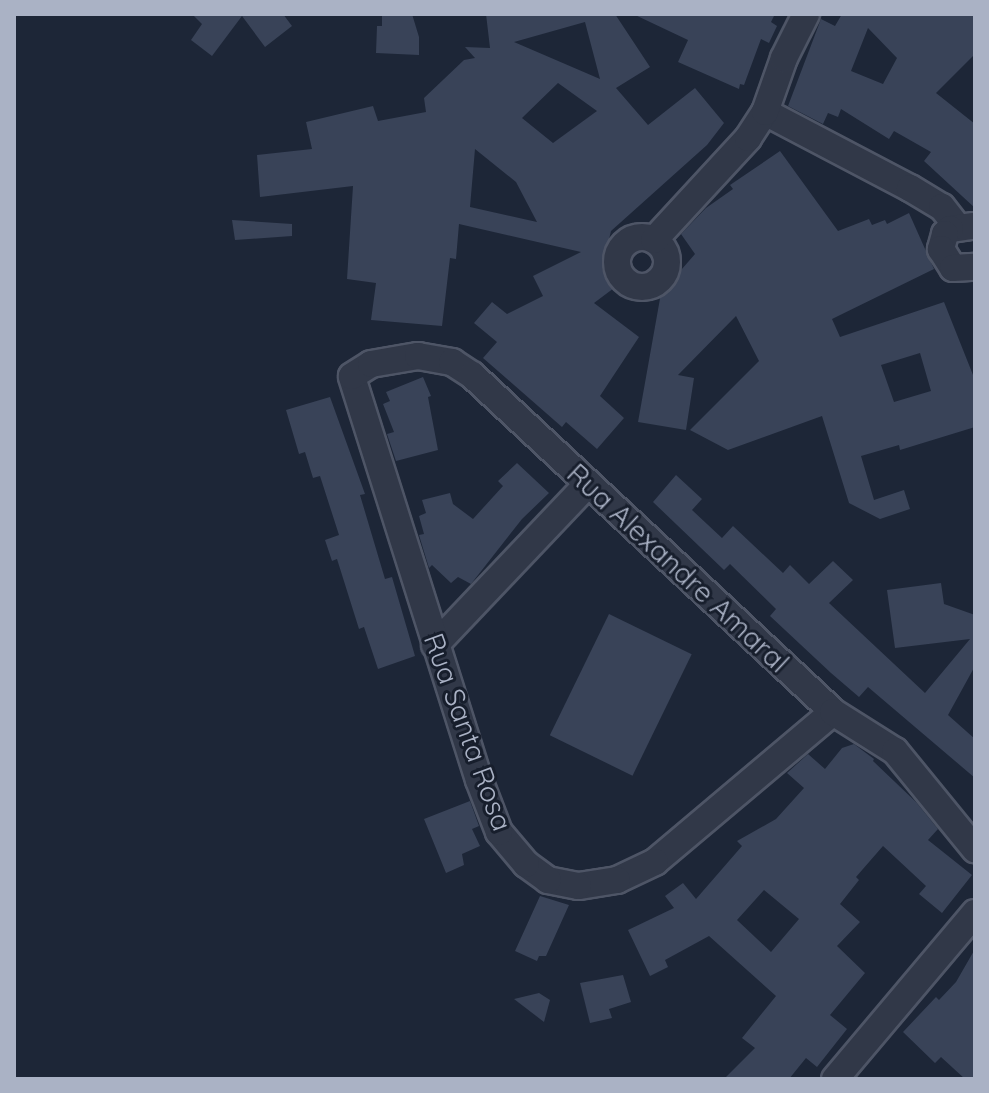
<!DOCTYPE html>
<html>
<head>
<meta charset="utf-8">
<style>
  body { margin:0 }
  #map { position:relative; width:989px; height:1093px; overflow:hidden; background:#1d2637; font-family:Quicksand,sans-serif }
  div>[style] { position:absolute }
  .building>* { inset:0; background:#394358; transform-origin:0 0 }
  .roads { filter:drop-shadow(2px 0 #4e5566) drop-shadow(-2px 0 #4e5566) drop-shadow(0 2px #4e5566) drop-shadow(0 -2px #4e5566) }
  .minor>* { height:26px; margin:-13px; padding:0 13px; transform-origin:13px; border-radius:13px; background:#313848 }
  .minor>.ring { margin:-13px; padding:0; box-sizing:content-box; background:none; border:26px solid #313848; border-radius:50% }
  span { translate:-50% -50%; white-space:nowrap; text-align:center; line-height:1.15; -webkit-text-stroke:6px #171e2c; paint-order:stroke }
  .street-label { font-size:28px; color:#aab2c5 }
  .frame { position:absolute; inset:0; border:16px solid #aab2c5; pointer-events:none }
</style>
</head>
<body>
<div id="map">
  <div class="building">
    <i style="clip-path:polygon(192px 14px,283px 14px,292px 26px,265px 47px,242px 16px,212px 56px,191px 40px,202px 24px)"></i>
    <i style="clip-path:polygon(382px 14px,412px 14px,419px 37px,419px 55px,376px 53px,377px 26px,382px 26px)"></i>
    <i style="clip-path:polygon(evenodd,486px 14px,615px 14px,650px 67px,616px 88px,648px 125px,695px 88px,724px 123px,707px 145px,611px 231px,602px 269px,614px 288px,594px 303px,639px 337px,600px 396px,624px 418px,597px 449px,566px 422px,562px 427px,483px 358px,497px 342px,474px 323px,492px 302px,507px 314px,543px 296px,533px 276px,581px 252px,459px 224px,456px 259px,450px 258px,442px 326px,371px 320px,376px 283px,347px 279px,353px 186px,260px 197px,257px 155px,312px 149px,306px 122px,373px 106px,378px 121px,426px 112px,424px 98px,464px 60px,475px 58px,465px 47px,490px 48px,486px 14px,585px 22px,600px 79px,514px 42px,585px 22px,486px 14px,558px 83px,597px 111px,553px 143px,522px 118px,558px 83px,486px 14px,475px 149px,516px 182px,537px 222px,470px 207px,475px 149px)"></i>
    <i style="clip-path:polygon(633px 14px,775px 14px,771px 22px,777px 26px,769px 43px,761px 39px,744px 85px,740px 84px,739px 89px,678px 62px,688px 40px)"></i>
    <i style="clip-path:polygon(evenodd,842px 14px,975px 14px,975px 54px,936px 93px,975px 124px,975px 208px,924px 161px,931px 152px,894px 131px,889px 139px,841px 109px,838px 117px,828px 113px,823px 124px,788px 106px,821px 19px,835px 26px,842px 14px,868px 28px,897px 58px,883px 84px,851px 71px,868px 28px)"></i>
    <i style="clip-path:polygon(evenodd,780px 151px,838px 231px,869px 219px,872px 225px,885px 220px,887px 224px,909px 213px,934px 269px,832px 319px,840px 337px,944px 302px,975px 380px,975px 427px,900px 450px,899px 445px,861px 456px,874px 500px,904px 490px,910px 509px,880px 519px,849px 503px,822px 416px,728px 450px,690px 430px,759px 361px,736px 316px,678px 375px,694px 378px,686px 430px,638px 422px,661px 293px,695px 254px,681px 234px,706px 208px,733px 189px,730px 185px,780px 151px,920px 353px,931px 391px,894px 402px,881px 365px,920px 353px)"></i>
    <i style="clip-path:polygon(232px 220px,292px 224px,292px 236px,235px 240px)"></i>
    <i style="clip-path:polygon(423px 377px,431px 396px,428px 397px,438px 450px,396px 461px,387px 434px,394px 432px,383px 404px,390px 401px,386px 392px)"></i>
    <i style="clip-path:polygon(330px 397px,365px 494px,360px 495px,385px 579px,392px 577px,415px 656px,378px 669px,364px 627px,359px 629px,337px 559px,332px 561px,325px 540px,339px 535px,320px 476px,313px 478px,305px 452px,299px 454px,286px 410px)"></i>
    <i style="clip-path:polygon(517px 463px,549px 493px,522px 519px,471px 584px,458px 577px,451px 583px,432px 565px,429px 568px,419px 535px,424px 534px,419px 516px,426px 513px,422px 500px,450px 493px,453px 504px,473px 519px,503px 486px,498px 481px)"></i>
    <i style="clip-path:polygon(676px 475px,702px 499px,692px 510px,722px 538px,733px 526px,783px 573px,790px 565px,809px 584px,833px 561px,853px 580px,829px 603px,925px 693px,970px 639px,895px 648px,887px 590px,941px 583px,944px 604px,975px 615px,975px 666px,948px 715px,975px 739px,975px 778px,868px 687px,859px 697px,831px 673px,770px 616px,776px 609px,730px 564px,724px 570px,653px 502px)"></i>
    <i style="left:609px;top:614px;width:92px;height:135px;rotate:26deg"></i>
    <i style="clip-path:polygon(evenodd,854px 744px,874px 759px,873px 761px,916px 802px,938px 829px,928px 840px,972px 875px,942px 913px,919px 894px,926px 886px,883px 846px,856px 877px,859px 880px,840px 904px,860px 922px,837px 946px,865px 973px,830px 1015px,847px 1029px,817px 1067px,806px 1058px,789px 1079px,724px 1079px,755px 1048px,742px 1038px,776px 996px,709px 936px,665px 960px,668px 967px,650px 976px,628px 930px,674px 908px,665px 896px,683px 883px,696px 899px,742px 846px,737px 841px,776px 819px,804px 788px,787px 773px,808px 754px,825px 769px,842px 748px,854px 744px,764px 890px,799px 919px,771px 952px,737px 920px,764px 890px)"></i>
    <i style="clip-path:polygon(470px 801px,479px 826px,472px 829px,480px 846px,462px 854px,464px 865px,446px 873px,424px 819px)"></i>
    <i style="clip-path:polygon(540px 896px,569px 905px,546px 956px,539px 956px,537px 961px,515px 951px)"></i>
    <i style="clip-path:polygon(975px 949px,975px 1079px,965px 1079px,941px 1057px,935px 1063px,903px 1032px,936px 997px,939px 1000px,956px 982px)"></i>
    <i style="clip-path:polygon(623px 975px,631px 1002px,609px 1009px,612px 1018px,590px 1023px,580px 983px)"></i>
    <i style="clip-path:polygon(539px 993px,550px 1000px,544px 1022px,514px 999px)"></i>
  </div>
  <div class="roads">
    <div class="minor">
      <i style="left:765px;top:112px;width:164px;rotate:27.7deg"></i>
      <i style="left:910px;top:188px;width:37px;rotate:31deg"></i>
      <i style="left:942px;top:207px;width:24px;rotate:52deg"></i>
      <i style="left:972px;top:226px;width:22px;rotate:172deg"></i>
      <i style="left:950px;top:229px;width:7px;rotate:135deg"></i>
      <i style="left:945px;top:234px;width:16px;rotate:105deg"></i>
      <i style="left:941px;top:249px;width:22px;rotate:58deg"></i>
      <i style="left:953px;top:268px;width:22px;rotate:-3deg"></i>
      <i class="ring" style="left:617px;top:237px;width:24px;height:24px"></i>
      <i style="left:654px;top:240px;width:139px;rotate:-47.3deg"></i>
      <i style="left:748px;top:138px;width:31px;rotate:-57deg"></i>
      <i style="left:765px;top:112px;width:57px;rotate:-70.6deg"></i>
      <i style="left:784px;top:58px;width:49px;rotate:-63.4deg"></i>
      <i style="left:435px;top:645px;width:221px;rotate:-46.5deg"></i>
      <i style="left:833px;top:712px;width:233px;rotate:139.9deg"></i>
      <i style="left:655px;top:862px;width:42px;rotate:154.7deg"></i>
      <i style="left:617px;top:880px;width:39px;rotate:171deg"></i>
      <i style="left:578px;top:886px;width:31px;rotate:-169deg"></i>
      <i style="left:548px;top:880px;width:27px;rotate:-144deg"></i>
      <i style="left:526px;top:864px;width:42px;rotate:-130.2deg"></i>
      <i style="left:499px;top:832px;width:56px;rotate:-111deg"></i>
      <i style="left:479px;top:780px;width:423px;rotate:-107.5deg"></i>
      <i style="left:352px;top:376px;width:22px;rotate:-32deg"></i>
      <i style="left:371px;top:364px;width:48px;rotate:-9.7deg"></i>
      <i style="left:418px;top:356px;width:35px;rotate:10deg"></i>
      <i style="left:452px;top:362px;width:24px;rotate:33deg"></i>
      <i style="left:472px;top:375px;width:494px;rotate:43deg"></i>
      <i style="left:833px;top:712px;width:73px;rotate:32.2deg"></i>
      <i style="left:895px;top:751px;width:127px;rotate:50.8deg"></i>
      <i style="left:835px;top:1079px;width:217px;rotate:-49.9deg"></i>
    </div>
  </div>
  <div class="street-label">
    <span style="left:678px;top:568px;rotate:43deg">Rua Alexandre Amaral</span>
    <span style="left:468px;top:732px;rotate:70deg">Rua Santa Rosa</span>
  </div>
  <div class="frame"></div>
</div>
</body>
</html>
